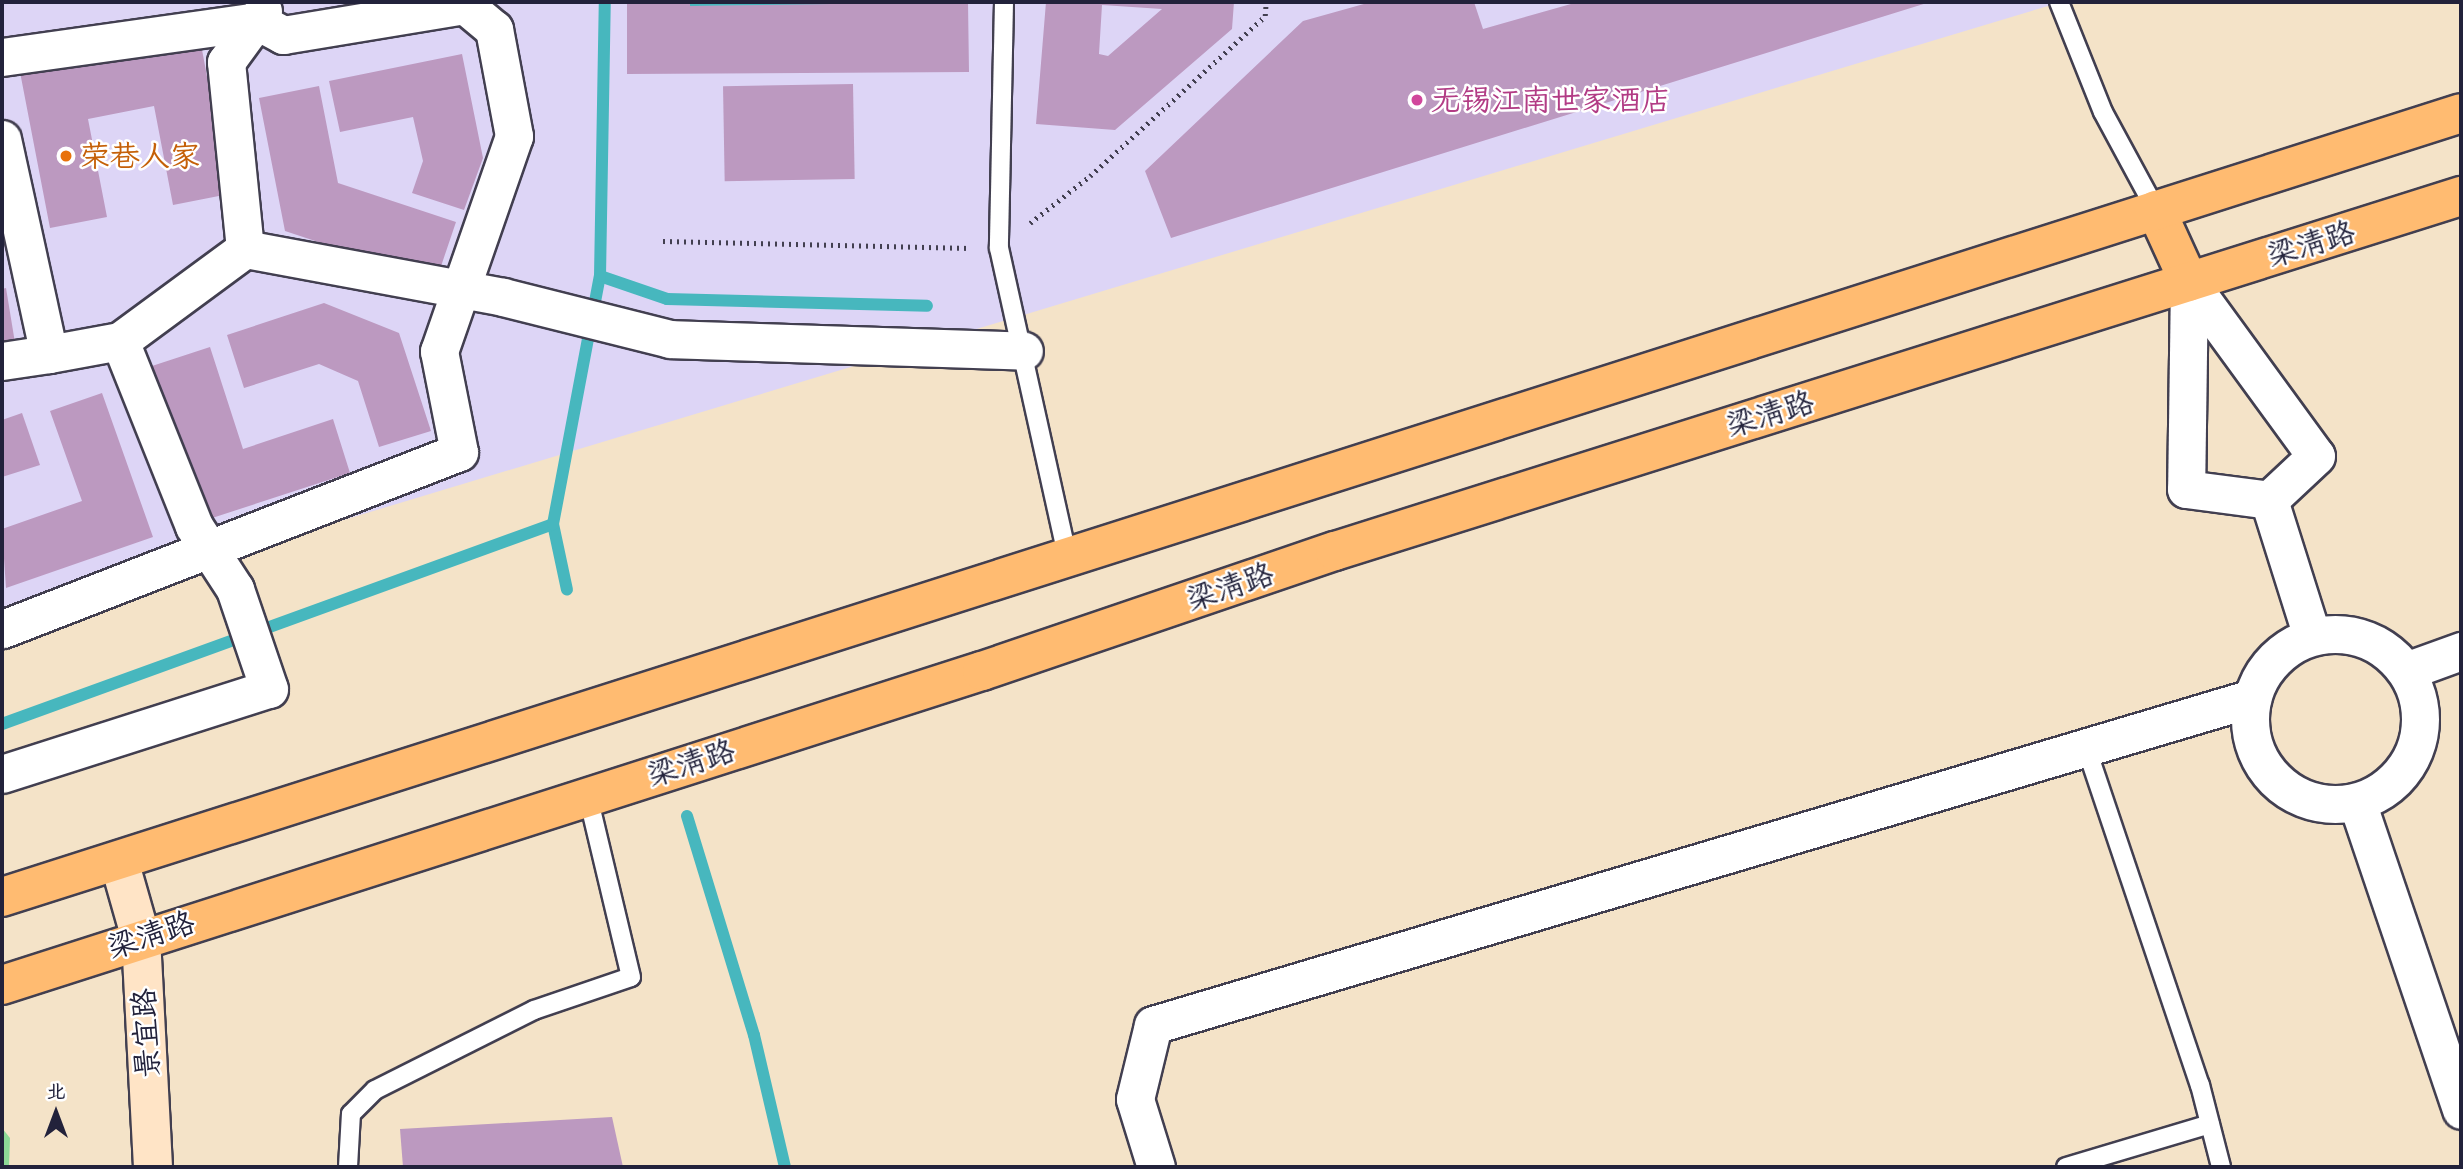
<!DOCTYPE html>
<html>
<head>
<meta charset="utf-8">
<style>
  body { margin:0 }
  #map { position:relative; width:2463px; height:1169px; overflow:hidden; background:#f4e3c8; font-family:Caveat,"LXGW WenKai TC",sans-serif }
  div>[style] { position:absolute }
  .built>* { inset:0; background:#ddd5f6 }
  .green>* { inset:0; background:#8dd997 }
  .water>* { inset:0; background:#47b7be }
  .stream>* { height:12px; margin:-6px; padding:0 6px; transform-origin:6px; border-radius:6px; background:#47b7be }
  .building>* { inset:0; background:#bc99c0; transform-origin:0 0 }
  .path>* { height:4.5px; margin-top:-2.25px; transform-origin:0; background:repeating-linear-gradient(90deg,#423f50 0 2px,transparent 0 7px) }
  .roads { filter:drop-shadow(2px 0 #423f50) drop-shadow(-2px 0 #423f50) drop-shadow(0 2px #423f50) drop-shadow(0 -2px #423f50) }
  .lane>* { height:18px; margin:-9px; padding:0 9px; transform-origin:9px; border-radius:9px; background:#fff }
  .street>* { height:37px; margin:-18.5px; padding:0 18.5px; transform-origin:18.5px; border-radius:18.5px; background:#fff }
  .street>.ring { margin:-18.5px; padding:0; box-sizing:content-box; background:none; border:37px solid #fff; border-radius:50% }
  .secondary>* { height:38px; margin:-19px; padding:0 19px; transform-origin:19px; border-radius:19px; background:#ffe4c6 }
  .primary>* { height:38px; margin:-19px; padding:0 19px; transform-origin:19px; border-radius:19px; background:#ffbb71 }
  .dots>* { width:19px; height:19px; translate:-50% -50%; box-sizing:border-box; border:4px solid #fff; border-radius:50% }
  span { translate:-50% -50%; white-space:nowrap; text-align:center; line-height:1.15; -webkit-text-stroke:5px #fff; paint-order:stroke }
  .hotel-label { font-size:30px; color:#b23c85 }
  .left { translate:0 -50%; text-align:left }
  .food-label { font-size:30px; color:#c56008 }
  .street-label { font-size:30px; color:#22223b }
  .frame { position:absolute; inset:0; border:4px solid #22223b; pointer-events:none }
  .north { position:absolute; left:21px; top:1078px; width:70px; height:70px; -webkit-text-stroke:5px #fff; paint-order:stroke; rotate:0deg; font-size:19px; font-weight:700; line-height:28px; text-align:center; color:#22223b }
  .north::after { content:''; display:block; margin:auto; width:24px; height:32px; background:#22223b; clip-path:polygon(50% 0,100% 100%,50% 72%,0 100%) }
</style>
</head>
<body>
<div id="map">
  <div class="built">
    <i style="clip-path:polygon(2px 2px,2061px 2px,2px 623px)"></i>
  </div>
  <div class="green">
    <i style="clip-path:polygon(2px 1128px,10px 1138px,9px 1167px,2px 1167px)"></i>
  </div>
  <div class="water">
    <i style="clip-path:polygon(690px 2px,907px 2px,907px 5px,690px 6px)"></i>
  </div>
  <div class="stream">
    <i style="left:600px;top:276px;width:71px;rotate:18.9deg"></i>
    <i style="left:667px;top:299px;width:260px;rotate:1.5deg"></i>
    <i style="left:553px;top:524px;width:67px;rotate:78deg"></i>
    <i style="left:2px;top:724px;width:586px;rotate:-19.95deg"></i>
    <i style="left:553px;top:524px;width:252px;rotate:-79.3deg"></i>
    <i style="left:600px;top:276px;width:274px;rotate:-89deg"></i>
    <i style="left:687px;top:816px;width:229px;rotate:73deg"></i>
    <i style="left:754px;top:1035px;width:136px;rotate:76.8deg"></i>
  </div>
  <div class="building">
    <i style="clip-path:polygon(627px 2px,690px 2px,690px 6px,968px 2px,969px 72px,627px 74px)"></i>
    <i style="clip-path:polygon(evenodd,1046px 2px,1234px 2px,1232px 29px,1115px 130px,1036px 124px,1046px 2px,1102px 5px,1162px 9px,1108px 56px,1099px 54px,1102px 5px)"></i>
    <i style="clip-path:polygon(1371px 2px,1474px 2px,1483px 29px,1578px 2px,1930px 2px,1171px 238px,1145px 171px,1303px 21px)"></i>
    <i style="clip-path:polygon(200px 39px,229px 194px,173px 205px,154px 106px,88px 119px,107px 217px,50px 228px,20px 72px)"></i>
    <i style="clip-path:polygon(462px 54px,483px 158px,464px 210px,412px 193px,423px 161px,413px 117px,340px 132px,329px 81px)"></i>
    <i style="left:853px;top:84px;width:95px;height:130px;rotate:89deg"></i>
    <i style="clip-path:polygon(319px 86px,338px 183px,456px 222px,436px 281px,285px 231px,259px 98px)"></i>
    <i style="clip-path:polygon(6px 288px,16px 349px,2px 352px,2px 289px)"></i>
    <i style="clip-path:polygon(324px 303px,399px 333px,431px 431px,379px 447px,358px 381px,319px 364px,244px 388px,227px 335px)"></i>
    <i style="clip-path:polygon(210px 347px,243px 449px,333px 419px,350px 473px,203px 521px,152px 366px)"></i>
    <i style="clip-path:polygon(102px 393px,153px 537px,6px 588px,2px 529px,82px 501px,50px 411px)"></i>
    <i style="clip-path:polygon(22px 413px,40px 465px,2px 477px,2px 420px)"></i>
    <i style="clip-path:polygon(612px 1117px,623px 1167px,403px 1167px,400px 1129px)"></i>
  </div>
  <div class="path">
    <i style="left:1030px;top:223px;width:76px;rotate:-38.1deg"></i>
    <i style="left:1090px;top:176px;width:237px;rotate:-42.4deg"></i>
    <i style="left:1265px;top:16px;width:14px;rotate:-86deg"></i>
    <i style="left:663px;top:241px;width:307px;rotate:1.3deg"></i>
  </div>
  <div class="roads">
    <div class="lane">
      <i style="left:1004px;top:2px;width:246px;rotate:91.2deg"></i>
      <i style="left:999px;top:248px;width:318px;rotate:77.5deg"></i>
      <i style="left:2059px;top:2px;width:118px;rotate:68.2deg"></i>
      <i style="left:2103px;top:112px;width:111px;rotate:61.6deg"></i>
      <i style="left:2086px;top:747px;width:357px;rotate:71.4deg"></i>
      <i style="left:2200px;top:1085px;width:85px;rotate:75.6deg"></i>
      <i style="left:348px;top:1167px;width:53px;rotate:-86.8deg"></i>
      <i style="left:351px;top:1114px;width:34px;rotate:-45deg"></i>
      <i style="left:375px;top:1090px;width:178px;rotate:-26.7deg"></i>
      <i style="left:534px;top:1010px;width:102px;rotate:-18.8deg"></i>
      <i style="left:631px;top:977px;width:186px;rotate:-103.4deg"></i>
      <i style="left:2066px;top:1167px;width:150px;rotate:-16.6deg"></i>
    </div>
    <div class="street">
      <i style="left:2px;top:57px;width:258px;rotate:-8deg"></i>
      <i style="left:257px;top:21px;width:30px;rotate:28deg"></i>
      <i style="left:283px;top:35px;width:184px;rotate:-9.4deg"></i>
      <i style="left:465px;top:5px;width:38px;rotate:40deg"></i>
      <i style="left:494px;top:29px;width:109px;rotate:79.4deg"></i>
      <i style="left:514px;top:136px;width:228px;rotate:109.2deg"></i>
      <i style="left:439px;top:351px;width:103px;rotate:78.8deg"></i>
      <i style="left:459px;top:452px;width:490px;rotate:158.8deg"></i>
      <i style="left:2px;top:139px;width:220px;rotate:77.7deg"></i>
      <i style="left:49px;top:354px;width:72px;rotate:-10.4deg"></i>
      <i style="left:120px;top:341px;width:155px;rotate:-36.4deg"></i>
      <i style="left:245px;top:249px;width:188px;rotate:-95.8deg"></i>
      <i style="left:226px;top:62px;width:63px;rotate:-54deg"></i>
      <i style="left:245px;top:249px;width:262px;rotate:10.5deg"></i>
      <i style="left:503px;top:297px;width:172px;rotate:14.1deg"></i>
      <i style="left:670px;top:339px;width:354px;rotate:1.9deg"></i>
      <i style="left:2189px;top:282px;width:207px;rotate:90.8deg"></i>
      <i style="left:2186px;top:489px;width:84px;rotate:7.5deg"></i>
      <i style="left:2189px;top:282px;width:215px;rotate:53.9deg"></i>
      <i style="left:2316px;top:456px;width:64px;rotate:136.9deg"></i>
      <i style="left:2px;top:361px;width:48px;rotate:-8.5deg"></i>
      <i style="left:2269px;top:500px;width:143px;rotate:72.5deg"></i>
      <i class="ring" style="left:2250px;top:634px;width:133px;height:133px"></i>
      <i style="left:2406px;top:671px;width:59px;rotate:-20deg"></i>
      <i style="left:2px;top:774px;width:280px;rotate:-17.7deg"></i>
      <i style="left:269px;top:689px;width:106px;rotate:-108.8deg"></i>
      <i style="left:235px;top:589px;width:75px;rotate:-123.1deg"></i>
      <i style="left:194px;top:526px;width:199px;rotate:-111.8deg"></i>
      <i style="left:2357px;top:802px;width:325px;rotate:71.3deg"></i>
      <i style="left:1156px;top:1167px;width:71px;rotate:-107.2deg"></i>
      <i style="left:1135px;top:1099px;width:76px;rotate:-76.3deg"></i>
      <i style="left:1153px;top:1025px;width:1147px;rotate:-16.57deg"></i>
    </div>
    <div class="secondary">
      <i style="left:119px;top:861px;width:80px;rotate:74.1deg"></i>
      <i style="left:141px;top:938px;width:229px;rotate:87deg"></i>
    </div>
    <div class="primary">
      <i style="left:2156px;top:210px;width:79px;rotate:65.4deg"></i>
      <i style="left:2px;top:897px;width:2581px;rotate:-17.68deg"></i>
      <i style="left:2px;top:985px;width:1029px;rotate:-17.77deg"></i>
      <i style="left:982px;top:671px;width:373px;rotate:-18.8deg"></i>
      <i style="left:1335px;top:551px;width:1181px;rotate:-17.5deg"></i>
    </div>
  </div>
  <div class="dots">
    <i style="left:1417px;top:100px;background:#d1479c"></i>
    <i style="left:66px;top:156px;background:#e8710a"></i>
  </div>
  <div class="hotel-label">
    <span class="left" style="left:1431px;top:100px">无锡江南世家酒店</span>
  </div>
  <div class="food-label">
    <span class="left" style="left:80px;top:156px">荣巷人家</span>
  </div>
  <div class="street-label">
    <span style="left:2311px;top:244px;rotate:-17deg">梁清路</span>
    <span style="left:1770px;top:414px;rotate:-17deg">梁清路</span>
    <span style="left:1230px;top:587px;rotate:-19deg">梁清路</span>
    <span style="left:691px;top:763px;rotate:-18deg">梁清路</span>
    <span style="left:151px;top:935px;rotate:-18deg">梁清路</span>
    <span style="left:146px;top:1033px;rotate:-93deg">景宜路</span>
  </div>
  <div class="frame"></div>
  <div class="north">北</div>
</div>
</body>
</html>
